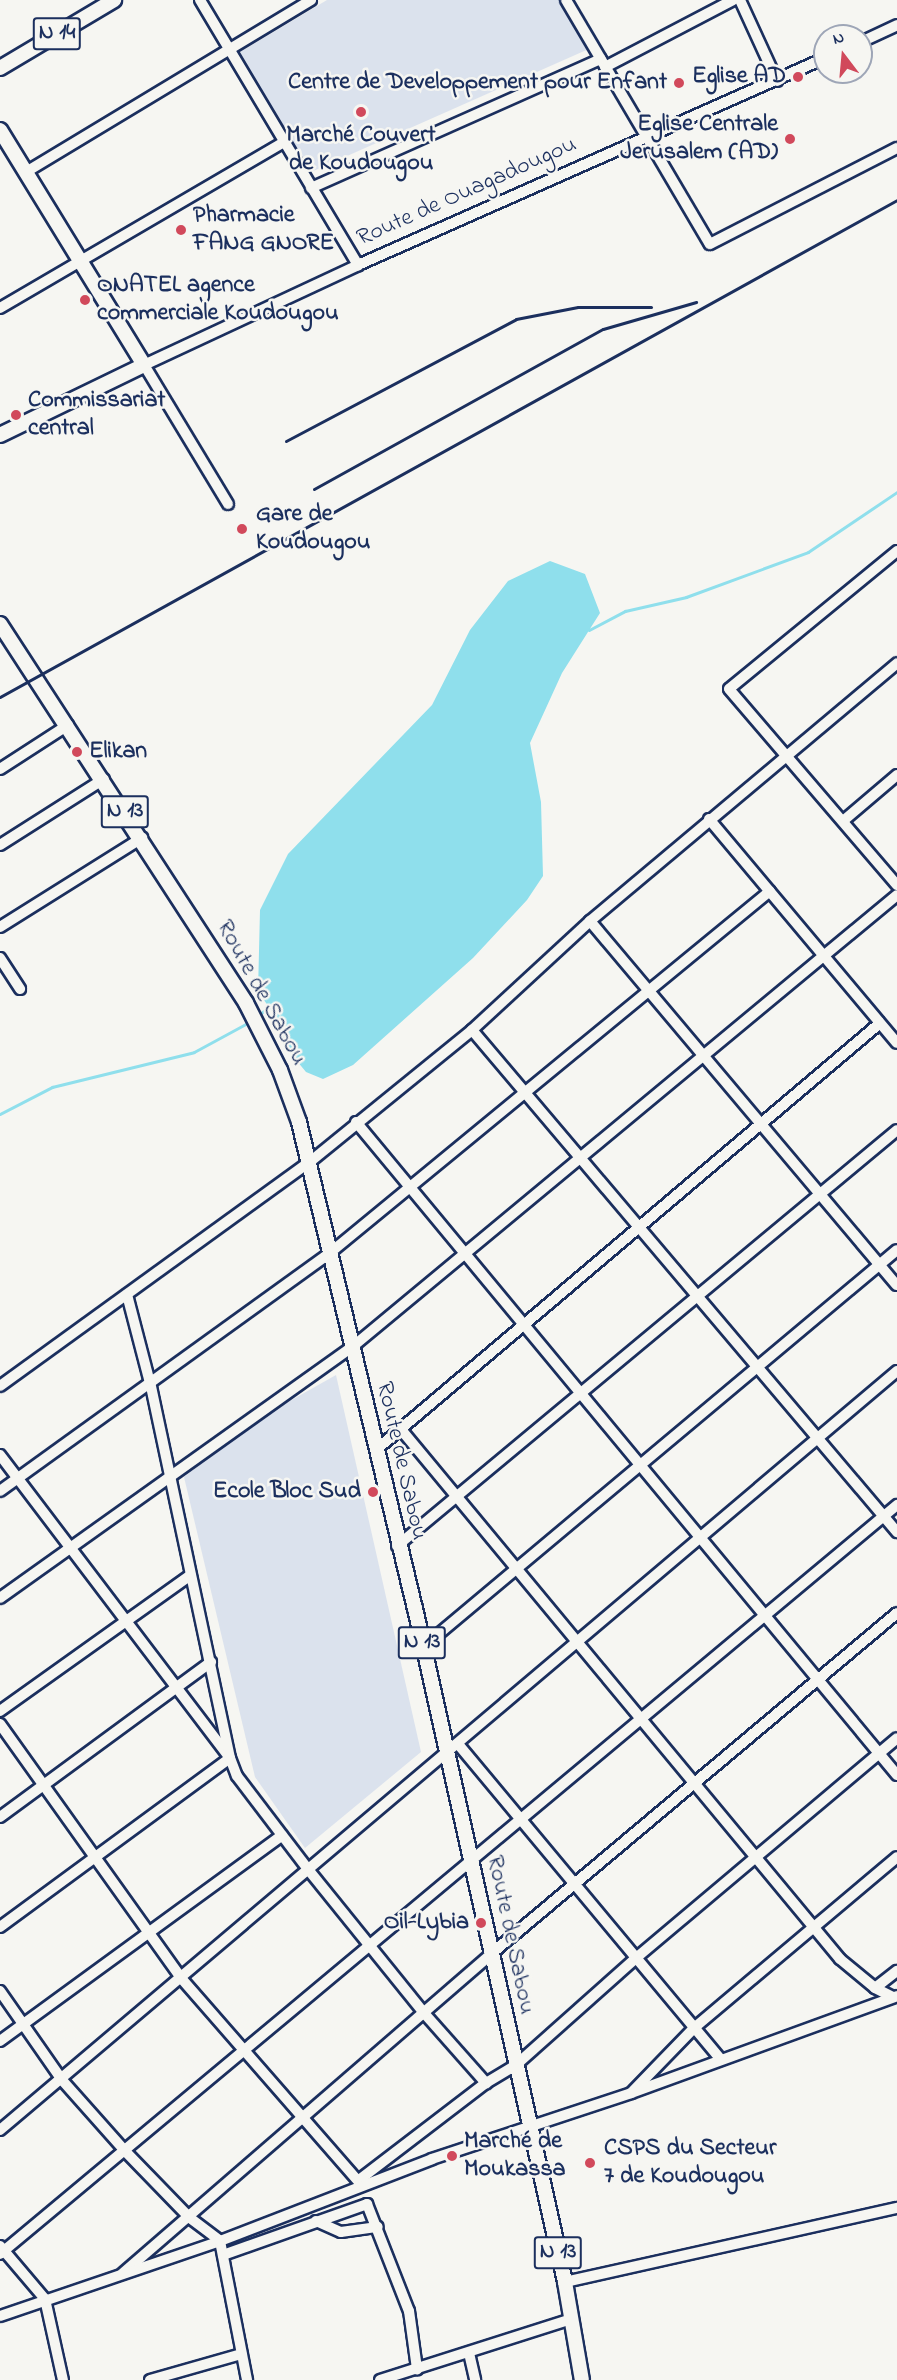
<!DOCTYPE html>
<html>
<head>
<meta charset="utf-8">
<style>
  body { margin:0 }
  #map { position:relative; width:897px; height:2380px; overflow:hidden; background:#f6f6f2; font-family:"Indie Flower",sans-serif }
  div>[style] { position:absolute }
  .built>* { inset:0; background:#dbe2ed }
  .water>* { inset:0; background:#8fdfec }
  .stream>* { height:3px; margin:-1.5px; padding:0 1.5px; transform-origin:1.5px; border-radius:1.5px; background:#8fdfec }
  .roads { filter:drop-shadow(2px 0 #1b2f5e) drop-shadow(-2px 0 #1b2f5e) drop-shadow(0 2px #1b2f5e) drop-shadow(0 -2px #1b2f5e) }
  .minor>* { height:10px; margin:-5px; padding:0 5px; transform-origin:5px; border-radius:5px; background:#f6f6f2 }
  .major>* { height:14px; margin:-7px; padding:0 7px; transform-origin:7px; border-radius:7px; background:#f6f6f2 }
  .rail>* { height:3px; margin:-1.5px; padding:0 1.5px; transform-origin:1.5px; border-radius:1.5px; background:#1b2f5e }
  .dots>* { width:16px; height:16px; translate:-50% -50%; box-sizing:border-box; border:3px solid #f6f6f2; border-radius:50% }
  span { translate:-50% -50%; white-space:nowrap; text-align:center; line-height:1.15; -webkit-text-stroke:5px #f6f6f2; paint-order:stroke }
  .shield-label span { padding:2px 4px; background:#f6f6f2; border:2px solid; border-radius:4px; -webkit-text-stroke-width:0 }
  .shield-label { font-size:22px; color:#1b2f5e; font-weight:700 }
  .poi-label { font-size:24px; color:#1b2f5e; font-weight:700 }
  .right { translate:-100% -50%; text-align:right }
  .left { translate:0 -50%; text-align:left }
  .street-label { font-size:24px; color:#1b2f5e }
  .north { position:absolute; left:813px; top:24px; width:60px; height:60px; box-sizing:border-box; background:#f6f6f2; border:2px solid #9ea6b7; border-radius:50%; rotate:344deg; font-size:16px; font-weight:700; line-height:24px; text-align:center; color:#1b2f5e }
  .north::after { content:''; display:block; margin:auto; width:21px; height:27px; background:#d1495b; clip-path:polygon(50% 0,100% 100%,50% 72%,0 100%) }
</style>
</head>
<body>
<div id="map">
  <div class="built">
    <i style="clip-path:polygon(327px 0,563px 0,591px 48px,311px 172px,240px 52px)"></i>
    <i style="clip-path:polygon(336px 1375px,421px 1752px,305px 1848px,255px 1777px,184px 1477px,258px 1419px)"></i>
  </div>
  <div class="water">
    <i style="clip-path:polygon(550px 561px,585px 574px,600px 613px,562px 673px,530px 743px,541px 802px,543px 876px,527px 900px,473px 958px,353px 1065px,323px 1079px,306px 1072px,283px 1044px,280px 1022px,258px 992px,260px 910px,288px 854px,432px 705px,470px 630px,508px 581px)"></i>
  </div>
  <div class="stream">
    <i style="left:589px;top:630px;width:41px;rotate:-27.8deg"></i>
    <i style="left:625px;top:611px;width:63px;rotate:-12.9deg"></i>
    <i style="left:686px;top:597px;width:130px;rotate:-20.2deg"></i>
    <i style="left:808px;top:552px;width:107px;rotate:-34deg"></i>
    <i style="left:256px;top:1017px;width:16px;rotate:-38deg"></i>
    <i style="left:0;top:1114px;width:59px;rotate:-27.4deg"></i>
    <i style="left:52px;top:1087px;width:146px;rotate:-13.8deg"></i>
    <i style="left:194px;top:1052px;width:65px;rotate:-28.5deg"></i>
  </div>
  <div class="roads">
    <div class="minor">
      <i style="left:200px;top:0;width:309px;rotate:59.2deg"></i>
      <i style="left:566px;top:0;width:283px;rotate:59.5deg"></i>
      <i style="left:710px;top:244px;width:210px;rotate:-27.2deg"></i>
      <i style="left:740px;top:0;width:89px;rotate:65.4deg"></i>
      <i style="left:861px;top:42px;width:40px;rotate:-25deg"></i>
      <i style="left:605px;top:67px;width:144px;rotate:-27.6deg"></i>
      <i style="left:26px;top:172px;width:333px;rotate:-31.1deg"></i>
      <i style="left:311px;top:188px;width:317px;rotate:-24deg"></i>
      <i style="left:0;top:308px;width:329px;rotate:-30.3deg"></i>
      <i style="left:228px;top:504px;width:162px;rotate:-121.1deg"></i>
      <i style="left:144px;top:365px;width:236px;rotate:-25deg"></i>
      <i style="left:358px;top:265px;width:511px;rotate:-23.91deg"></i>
      <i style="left:897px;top:551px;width:217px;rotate:140.6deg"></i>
      <i style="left:729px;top:689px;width:258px;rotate:49.4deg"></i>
      <i style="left:0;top:769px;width:81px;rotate:-32.9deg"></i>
      <i style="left:709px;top:819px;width:292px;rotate:50deg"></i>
      <i style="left:843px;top:821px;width:71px;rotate:-40.4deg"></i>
      <i style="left:0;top:845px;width:123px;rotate:-32.4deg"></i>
      <i style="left:590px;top:921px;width:476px;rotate:49.9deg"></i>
      <i style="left:0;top:927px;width:168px;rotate:-32.1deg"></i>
      <i style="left:0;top:958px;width:37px;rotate:57deg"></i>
      <i style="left:472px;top:1030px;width:658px;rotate:49.75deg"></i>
      <i style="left:356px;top:1122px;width:848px;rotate:50.36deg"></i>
      <i style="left:0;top:1386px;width:384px;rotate:-35.9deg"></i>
      <i style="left:311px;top:1161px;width:208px;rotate:-39.1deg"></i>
      <i style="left:472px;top:1030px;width:161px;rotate:-42.7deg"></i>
      <i style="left:590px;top:921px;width:401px;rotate:-40deg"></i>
      <i style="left:399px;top:1427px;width:691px;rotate:50.34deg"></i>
      <i style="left:840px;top:1959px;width:45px;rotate:39.6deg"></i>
      <i style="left:875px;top:1988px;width:20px;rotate:27deg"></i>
      <i style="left:377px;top:1449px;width:659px;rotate:-40.26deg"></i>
      <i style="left:0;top:1455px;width:380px;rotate:52.8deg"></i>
      <i style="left:230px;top:1758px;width:19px;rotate:69deg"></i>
      <i style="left:237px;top:1776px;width:116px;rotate:52.7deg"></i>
      <i style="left:307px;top:1868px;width:186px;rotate:51.1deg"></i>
      <i style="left:424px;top:2013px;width:94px;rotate:48.5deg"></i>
      <i style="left:0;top:1491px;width:408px;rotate:-35.8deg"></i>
      <i style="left:331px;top:1252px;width:568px;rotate:-39.43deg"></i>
      <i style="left:397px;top:1546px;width:650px;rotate:-39.76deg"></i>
      <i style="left:0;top:1598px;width:431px;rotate:-35.5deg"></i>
      <i style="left:351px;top:1348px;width:709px;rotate:-39.68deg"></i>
      <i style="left:423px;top:1647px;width:618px;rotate:-39.95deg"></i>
      <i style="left:0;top:1711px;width:234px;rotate:-35.5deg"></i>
      <i style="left:0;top:1724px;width:312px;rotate:54.5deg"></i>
      <i style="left:181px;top:1978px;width:274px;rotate:48.9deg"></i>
      <i style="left:458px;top:1744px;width:411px;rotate:50.2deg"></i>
      <i style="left:0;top:1817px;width:262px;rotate:-36.3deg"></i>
      <i style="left:0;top:1927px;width:285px;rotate:-36.3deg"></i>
      <i style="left:230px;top:1758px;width:383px;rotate:-102deg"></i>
      <i style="left:150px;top:1383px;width:91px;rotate:-104.6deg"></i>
      <i style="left:875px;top:1988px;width:28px;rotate:-38deg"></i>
      <i style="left:0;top:1991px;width:108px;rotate:55.1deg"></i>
      <i style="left:62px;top:2080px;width:95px;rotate:48.4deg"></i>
      <i style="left:125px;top:2151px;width:93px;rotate:45.9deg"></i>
      <i style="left:190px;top:2218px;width:38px;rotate:37deg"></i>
      <i style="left:220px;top:2241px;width:142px;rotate:79deg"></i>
      <i style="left:0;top:2041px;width:349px;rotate:-36.1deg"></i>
      <i style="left:633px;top:2091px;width:88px;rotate:-45.9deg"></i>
      <i style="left:694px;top:2028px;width:265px;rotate:-40.1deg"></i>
      <i style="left:0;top:2130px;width:1175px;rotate:-40.24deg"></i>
      <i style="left:359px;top:2180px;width:160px;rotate:-37.4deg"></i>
      <i style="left:486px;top:2083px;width:35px;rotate:-31deg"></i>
      <i style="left:516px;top:2065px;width:161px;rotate:-41.7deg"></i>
      <i style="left:636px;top:1958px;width:341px;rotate:-40.1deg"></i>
      <i style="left:316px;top:2221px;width:27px;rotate:24deg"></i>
      <i style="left:341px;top:2232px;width:37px;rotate:-8deg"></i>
      <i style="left:0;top:2246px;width:70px;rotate:49.7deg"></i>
      <i style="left:45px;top:2299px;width:83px;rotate:77.5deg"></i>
      <i style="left:0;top:2254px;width:1169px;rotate:-39.86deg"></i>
      <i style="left:223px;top:2255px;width:153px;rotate:-19.5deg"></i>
      <i style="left:367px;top:2204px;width:115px;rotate:68.6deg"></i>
      <i style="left:409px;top:2311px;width:59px;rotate:82.1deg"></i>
      <i style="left:123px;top:2273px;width:487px;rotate:-40.9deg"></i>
      <i style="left:491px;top:1954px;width:530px;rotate:-40.03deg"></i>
      <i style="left:565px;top:2282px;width:340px;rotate:-12.6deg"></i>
      <i style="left:0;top:2316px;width:232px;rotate:-18.8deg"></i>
      <i style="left:220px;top:2241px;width:227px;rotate:-21.1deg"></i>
      <i style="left:432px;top:2159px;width:210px;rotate:-18.3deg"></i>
      <i style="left:631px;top:2093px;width:283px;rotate:-20deg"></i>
      <i style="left:469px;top:2353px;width:28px;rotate:77deg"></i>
      <i style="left:150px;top:2380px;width:95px;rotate:-15.9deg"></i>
      <i style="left:380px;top:2380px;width:201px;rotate:-17.7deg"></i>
    </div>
    <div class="major">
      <i style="left:0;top:68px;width:133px;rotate:-30.8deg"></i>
      <i style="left:0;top:130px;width:276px;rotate:58.5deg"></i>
      <i style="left:144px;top:365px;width:160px;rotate:154.1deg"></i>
      <i style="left:0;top:624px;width:452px;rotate:57deg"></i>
      <i style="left:246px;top:1003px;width:75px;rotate:63.1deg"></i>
      <i style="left:280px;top:1070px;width:55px;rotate:69.9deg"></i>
      <i style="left:299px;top:1122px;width:500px;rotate:76.6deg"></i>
      <i style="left:415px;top:1608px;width:690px;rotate:77.45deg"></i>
      <i style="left:565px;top:2282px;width:99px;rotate:80.2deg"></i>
    </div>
  </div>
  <div class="rail">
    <i style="left:286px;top:441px;width:260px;rotate:-27.9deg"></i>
    <i style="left:516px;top:319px;width:63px;rotate:-11deg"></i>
    <i style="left:578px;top:307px;width:73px"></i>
    <i style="left:314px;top:489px;width:330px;rotate:-29deg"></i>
    <i style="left:603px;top:329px;width:97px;rotate:-16.2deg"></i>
    <i style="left:0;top:697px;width:1025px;rotate:-28.99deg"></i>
  </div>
  <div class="dots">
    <i style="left:798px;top:77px;background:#d1495b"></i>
    <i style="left:679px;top:83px;background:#d1495b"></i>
    <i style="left:361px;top:112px;background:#d1495b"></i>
    <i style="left:790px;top:139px;background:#d1495b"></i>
    <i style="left:181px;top:230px;background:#d1495b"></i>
    <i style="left:85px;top:300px;background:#d1495b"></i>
    <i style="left:16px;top:415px;background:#d1495b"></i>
    <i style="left:242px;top:529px;background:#d1495b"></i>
    <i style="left:77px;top:752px;background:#d1495b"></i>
    <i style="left:373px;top:1492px;background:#d1495b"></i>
    <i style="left:481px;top:1923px;background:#d1495b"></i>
    <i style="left:452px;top:2156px;background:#d1495b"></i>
    <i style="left:590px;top:2163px;background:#d1495b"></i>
  </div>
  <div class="shield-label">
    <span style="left:57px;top:34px">N 14</span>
    <span style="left:125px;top:812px">N 13</span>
    <span style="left:422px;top:1643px">N 13</span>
    <span style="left:558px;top:2253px">N 13</span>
  </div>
  <div class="poi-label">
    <span class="right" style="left:786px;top:77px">Eglise AD</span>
    <span class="right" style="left:667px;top:83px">Centre de Developpement pour Enfant</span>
    <span class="right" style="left:778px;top:139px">Eglise Centrale<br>Jerusalem (AD)</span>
    <span style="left:361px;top:150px">Marché Couvert<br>de Koudougou</span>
    <span class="left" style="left:193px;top:230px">Pharmacie<br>FANG GNORE</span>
    <span class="left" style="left:97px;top:300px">ONATEL agence<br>commerciale Koudougou</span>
    <span class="left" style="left:28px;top:415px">Commissariat<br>central</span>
    <span class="left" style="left:256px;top:529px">Gare de<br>Koudougou</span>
    <span class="left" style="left:89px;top:752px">Elikan</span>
    <span class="right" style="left:361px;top:1492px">Ecole Bloc Sud</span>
    <span class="right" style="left:469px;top:1923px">Oil-Lybia</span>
    <span class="left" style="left:464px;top:2156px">Marché de<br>Moukassa</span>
    <span class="left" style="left:604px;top:2163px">CSPS du Secteur<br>7 de Koudougou</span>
  </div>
  <div class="street-label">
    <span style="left:467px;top:192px;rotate:-24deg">Route de Ouagadougou</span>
    <span style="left:261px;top:993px;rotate:61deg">Route de Sabou</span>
    <span style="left:401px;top:1461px;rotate:77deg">Route de Sabou</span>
    <span style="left:510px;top:1935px;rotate:78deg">Route de Sabou</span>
  </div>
  <div class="north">N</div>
</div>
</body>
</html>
